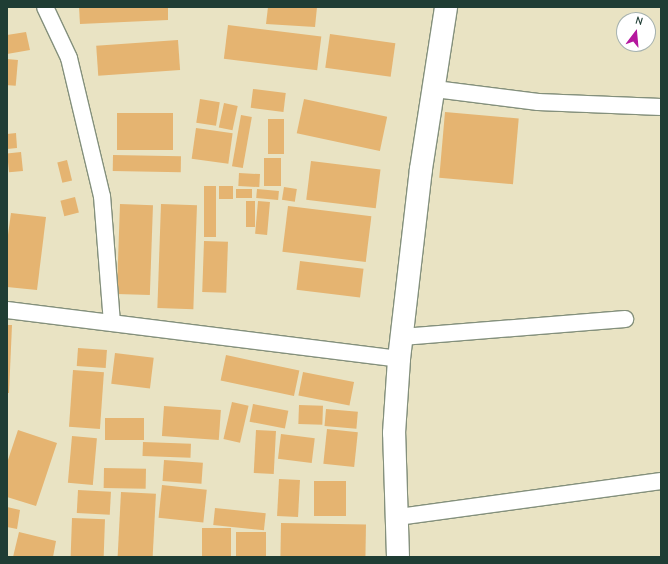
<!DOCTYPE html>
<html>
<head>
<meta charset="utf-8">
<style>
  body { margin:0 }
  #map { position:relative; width:668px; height:564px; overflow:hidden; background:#e9e3c3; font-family:"Comic Neue",sans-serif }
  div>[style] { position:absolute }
  .building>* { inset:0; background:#e5b471; transform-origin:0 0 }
  .roads { filter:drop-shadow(1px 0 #84907c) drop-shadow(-1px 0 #84907c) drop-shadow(0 1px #84907c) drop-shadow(0 -1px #84907c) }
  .minor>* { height:16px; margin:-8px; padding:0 8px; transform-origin:8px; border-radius:8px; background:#fff }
  .secondary>* { height:22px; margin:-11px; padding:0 11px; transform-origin:11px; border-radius:11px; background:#fff }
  span { translate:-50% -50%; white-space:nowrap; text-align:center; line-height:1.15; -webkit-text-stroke:3px #fff; paint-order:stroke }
  .frame { position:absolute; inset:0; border:8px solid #1f3d34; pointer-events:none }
  .north { position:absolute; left:616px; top:12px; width:40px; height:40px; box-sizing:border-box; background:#fff; border:1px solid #a5b1ae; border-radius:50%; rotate:16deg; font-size:11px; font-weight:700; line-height:16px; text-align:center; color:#1f3d34 }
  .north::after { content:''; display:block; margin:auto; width:14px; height:18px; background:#b5179e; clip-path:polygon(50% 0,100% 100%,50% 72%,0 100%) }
</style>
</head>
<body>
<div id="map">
  <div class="building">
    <i style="clip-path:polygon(79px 7px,168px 7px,168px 20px,80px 24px)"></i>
    <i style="clip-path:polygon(268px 7px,317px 7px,315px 27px,266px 24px)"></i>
    <i style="left:228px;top:25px;width:94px;height:34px;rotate:7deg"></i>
    <i style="clip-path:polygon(26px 32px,30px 50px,7px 54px,7px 35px)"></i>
    <i style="left:330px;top:34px;width:66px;height:34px;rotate:8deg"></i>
    <i style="left:178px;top:40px;width:30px;height:82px;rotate:86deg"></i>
    <i style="left:7px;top:59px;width:11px;height:26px;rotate:5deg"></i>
    <i style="left:253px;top:89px;width:33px;height:19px;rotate:7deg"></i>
    <i style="left:200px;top:99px;width:20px;height:24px;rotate:9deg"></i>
    <i style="left:304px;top:99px;width:85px;height:35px;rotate:12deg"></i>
    <i style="left:224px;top:103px;width:14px;height:25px;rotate:12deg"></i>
    <i style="left:445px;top:112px;width:74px;height:66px;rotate:5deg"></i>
    <i style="left:117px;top:113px;width:56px;height:37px"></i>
    <i style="left:241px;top:115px;width:11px;height:52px;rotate:10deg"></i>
    <i style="left:268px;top:119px;width:16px;height:35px"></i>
    <i style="left:196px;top:128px;width:37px;height:31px;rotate:8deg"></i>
    <i style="clip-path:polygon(16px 133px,17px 148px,7px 149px,7px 134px)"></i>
    <i style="left:21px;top:152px;width:19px;height:14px;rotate:84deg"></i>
    <i style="left:113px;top:155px;width:68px;height:16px;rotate:1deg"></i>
    <i style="left:281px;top:158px;width:28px;height:17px;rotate:90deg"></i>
    <i style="left:67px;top:160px;width:21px;height:10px;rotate:76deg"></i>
    <i style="left:311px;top:161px;width:70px;height:39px;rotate:7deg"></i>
    <i style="left:239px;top:173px;width:21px;height:13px;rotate:3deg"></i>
    <i style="left:204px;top:186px;width:12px;height:51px"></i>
    <i style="left:233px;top:186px;width:13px;height:14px;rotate:90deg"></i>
    <i style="left:284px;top:187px;width:13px;height:13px;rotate:9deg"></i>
    <i style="left:236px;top:189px;width:16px;height:9px"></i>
    <i style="left:257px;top:189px;width:22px;height:9px;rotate:5deg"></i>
    <i style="left:75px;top:197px;width:16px;height:15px;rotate:76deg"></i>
    <i style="left:246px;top:201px;width:9px;height:26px"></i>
    <i style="left:258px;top:201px;width:12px;height:33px;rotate:5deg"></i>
    <i style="left:120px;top:204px;width:33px;height:90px;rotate:2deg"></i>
    <i style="left:161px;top:204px;width:36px;height:104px;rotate:2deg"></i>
    <i style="left:288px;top:206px;width:84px;height:46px;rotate:7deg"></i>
    <i style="clip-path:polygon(11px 213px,46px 217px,37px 290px,7px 287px,7px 242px)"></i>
    <i style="left:204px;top:241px;width:24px;height:51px;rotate:2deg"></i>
    <i style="left:300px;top:261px;width:64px;height:29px;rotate:7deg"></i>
    <i style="clip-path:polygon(7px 325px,12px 325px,9px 393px,7px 393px)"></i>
    <i style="left:78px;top:348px;width:29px;height:18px;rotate:4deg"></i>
    <i style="left:115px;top:353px;width:39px;height:31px;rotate:7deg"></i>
    <i style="left:226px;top:355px;width:75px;height:26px;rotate:12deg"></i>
    <i style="left:73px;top:370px;width:31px;height:57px;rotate:4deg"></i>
    <i style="left:303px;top:372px;width:52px;height:24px;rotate:11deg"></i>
    <i style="left:232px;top:402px;width:17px;height:38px;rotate:13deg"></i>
    <i style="left:253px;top:404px;width:36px;height:18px;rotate:11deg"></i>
    <i style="left:299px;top:405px;width:24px;height:19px;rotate:2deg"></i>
    <i style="left:164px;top:406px;width:57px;height:30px;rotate:4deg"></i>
    <i style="left:326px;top:409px;width:32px;height:17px;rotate:5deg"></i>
    <i style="left:105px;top:418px;width:39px;height:22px"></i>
    <i style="left:327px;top:429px;width:31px;height:35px;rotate:6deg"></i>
    <i style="clip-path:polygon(18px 430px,57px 443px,36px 506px,7px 497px,7px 463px)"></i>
    <i style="left:256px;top:430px;width:20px;height:43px;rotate:3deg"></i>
    <i style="left:281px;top:434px;width:34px;height:25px;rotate:7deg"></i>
    <i style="left:72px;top:436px;width:25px;height:47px;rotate:5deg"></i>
    <i style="left:143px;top:442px;width:48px;height:14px;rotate:2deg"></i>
    <i style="left:164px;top:460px;width:39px;height:21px;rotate:4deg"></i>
    <i style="left:104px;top:468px;width:42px;height:20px;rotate:1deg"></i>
    <i style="left:279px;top:479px;width:21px;height:37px;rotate:3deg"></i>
    <i style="left:314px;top:481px;width:32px;height:35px"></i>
    <i style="left:162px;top:485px;width:45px;height:33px;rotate:6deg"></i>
    <i style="left:78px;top:490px;width:33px;height:23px;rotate:3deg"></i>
    <i style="left:121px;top:492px;width:35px;height:65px;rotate:3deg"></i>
    <i style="clip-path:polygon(7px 507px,20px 510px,17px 529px,7px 527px)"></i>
    <i style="left:215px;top:508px;width:51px;height:17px;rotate:6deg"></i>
    <i style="left:72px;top:518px;width:33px;height:39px;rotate:2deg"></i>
    <i style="left:281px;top:523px;width:85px;height:34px;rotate:1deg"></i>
    <i style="left:202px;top:528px;width:29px;height:29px"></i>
    <i style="clip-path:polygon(19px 532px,56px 541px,53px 557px,13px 557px)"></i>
    <i style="left:236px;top:532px;width:30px;height:25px"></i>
  </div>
  <div class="roads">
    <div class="minor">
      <i style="left:45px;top:7px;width:56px;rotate:64.8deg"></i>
      <i style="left:69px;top:58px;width:142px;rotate:76.6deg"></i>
      <i style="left:102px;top:196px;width:127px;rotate:85.5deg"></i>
      <i style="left:435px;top:89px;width:104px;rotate:7.2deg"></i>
      <i style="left:538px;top:102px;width:123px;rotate:2.3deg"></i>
      <i style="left:7px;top:310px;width:395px;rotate:7.1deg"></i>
      <i style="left:402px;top:337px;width:224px;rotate:-4.6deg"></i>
      <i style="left:398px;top:517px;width:265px;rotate:-7.8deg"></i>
    </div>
    <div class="secondary">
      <i style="left:398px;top:557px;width:124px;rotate:-91.8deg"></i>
      <i style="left:394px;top:433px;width:74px;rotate:-86.1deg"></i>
      <i style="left:399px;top:359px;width:191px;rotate:-83.4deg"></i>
      <i style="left:421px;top:169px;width:164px;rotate:-81.2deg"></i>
    </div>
  </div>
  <div class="frame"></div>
  <div class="north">N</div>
</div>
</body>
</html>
